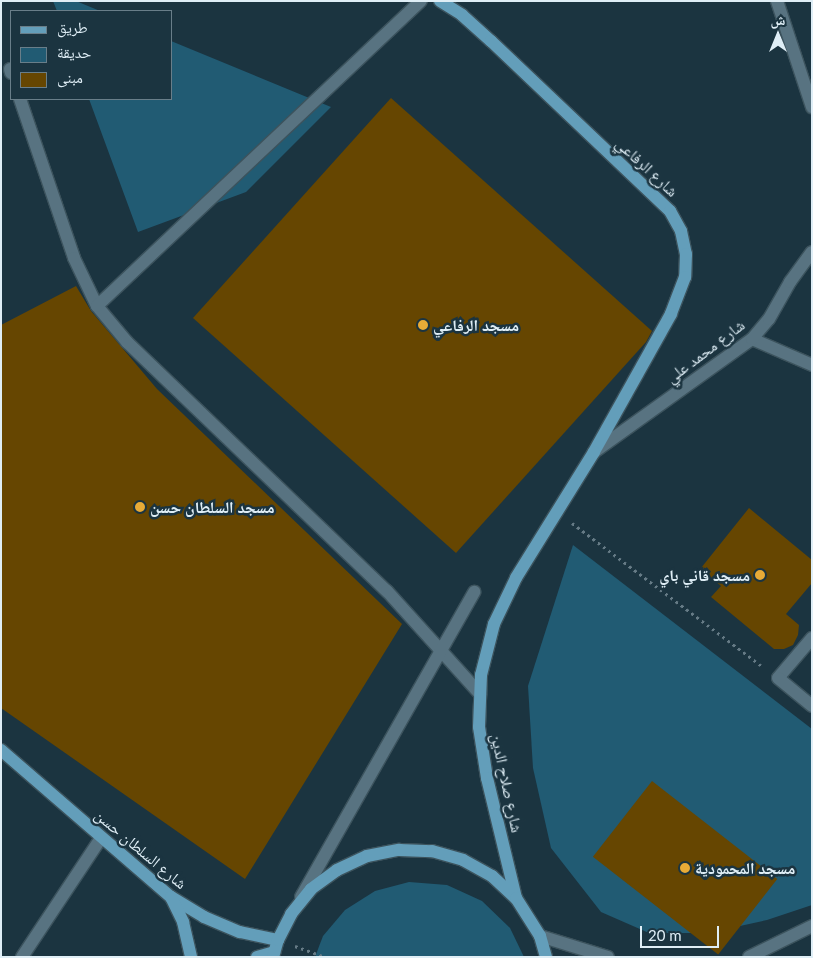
<!DOCTYPE html>
<html>
<head>
<meta charset="utf-8">
<style>
  body { margin:0 }
  #map { position:relative; width:813px; height:958px; overflow:hidden; background:#1b3440; font-family:Lato,"Noto Naskh Arabic",sans-serif }
  div>[style] { position:absolute }
  .green>* { inset:0; background:#215b73 }
  .building>* { inset:0; background:#664601; transform-origin:0 0 }
  .path>* { height:3px; margin-top:-1.5px; transform-origin:0; background:repeating-linear-gradient(90deg,#667b86 0 2.5px,transparent 0 6.5px) }
  .roads { filter:drop-shadow(1px 0 #3c535d) drop-shadow(-1px 0 #3c535d) drop-shadow(0 1px #3c535d) drop-shadow(0 -1px #3c535d) }
  .minor>* { height:12px; margin:-6px; padding:0 6px; transform-origin:6px; border-radius:6px; background:#587381 }
  .major>* { height:12px; margin:-6px; padding:0 6px; transform-origin:6px; border-radius:6px; background:#639eba }
  .dots>* { width:14px; height:14px; translate:-50% -50%; box-sizing:border-box; border:2px solid #1b3440; border-radius:50% }
  span { translate:-50% -50%; white-space:nowrap; text-align:center; line-height:1.15; -webkit-text-stroke:5px #1b3440; paint-order:stroke }
  .street-label { font-size:16px; color:#dfeef6 }
  .poi-label { font-size:16px; color:#dfeef6; font-weight:700 }
  .left { translate:0 -50%; text-align:left }
  .right { translate:-100% -50%; text-align:right }
  .frame { position:absolute; inset:0; border:2px solid #dfeef6; pointer-events:none }
  .legend { position:absolute; left:10px; top:10px; width:162px; height:90px; box-sizing:border-box; background:#1b3440; border:1px solid #697e89; margin:0; padding:6px 9px; list-style:none; font-size:15px; color:#dfeef6 }
  .legend li { display:flex; align-items:center; gap:10px; height:25px }
  .legend b { width:25px; border:1px solid #697e89 }
  .north { position:absolute; left:753px; top:10px; width:50px; height:50px; -webkit-text-stroke:4px #1b3440; paint-order:stroke; rotate:0deg; font-size:14px; font-weight:700; line-height:20px; text-align:center; color:#dfeef6 }
  .north::after { content:''; display:block; margin:auto; width:18px; height:22px; background:#dfeef6; clip-path:polygon(50% 0,100% 100%,50% 72%,0 100%) }
  .scale { position:absolute; left:640px; top:926px; width:79px; height:22px; box-sizing:border-box; border:2px solid #dfeef6; border-top:0; padding-left:6px; font-size:15px; line-height:18px; white-space:nowrap; color:#dfeef6; -webkit-text-stroke:4px #1b3440; paint-order:stroke }
</style>
</head>
<body>
<div id="map">
  <div class="green">
    <i style="clip-path:polygon(53px 1px,76px 1px,100px 11px,57px 11px)"></i>
    <i style="clip-path:polygon(171px 41px,331px 107px,246px 192px,138px 232px,89px 99px,171px 99px)"></i>
    <i style="clip-path:polygon(573px 545px,812px 729px,812px 905px,767px 920px,708px 933px,649px 933px,601px 912px,551px 848px,533px 768px,528px 686px)"></i>
    <i style="clip-path:polygon(409px 882px,447px 885px,482px 901px,510px 928px,524px 957px,315px 957px,323px 936px,345px 910px,375px 891px)"></i>
  </div>
  <div class="building">
    <i style="clip-path:polygon(391px 98px,652px 331px,646px 342px,456px 553px,193px 318px)"></i>
    <i style="clip-path:polygon(76px 286px,91px 311px,157px 389px,402px 624px,245px 879px,1px 708px,1px 325px)"></i>
    <i style="clip-path:polygon(749px 508px,812px 560px,812px 583px,786px 614px,799px 625px,798px 635px,793px 645px,784px 649px,774px 649px,711px 597px,721px 586px,701px 568px)"></i>
    <i style="left:652px;top:781px;width:159px;height:96px;rotate:38deg"></i>
  </div>
  <div class="path">
    <i style="left:572px;top:523px;width:239px;rotate:37deg"></i>
    <i style="left:295px;top:946px;width:32px;rotate:20deg"></i>
  </div>
  <div class="roads">
    <div class="minor">
      <i style="left:777px;top:1px;width:112px;rotate:71.7deg"></i>
      <i style="left:10px;top:69px;width:4px;rotate:76deg"></i>
      <i style="left:20px;top:99px;width:168px;rotate:71.2deg"></i>
      <i style="left:74px;top:258px;width:53px;rotate:64.4deg"></i>
      <i style="left:97px;top:306px;width:47px;rotate:50.2deg"></i>
      <i style="left:127px;top:342px;width:360px;rotate:43.8deg"></i>
      <i style="left:387px;top:591px;width:139px;rotate:47.9deg"></i>
      <i style="left:97px;top:306px;width:445px;rotate:-43.3deg"></i>
      <i style="left:752px;top:339px;width:65px;rotate:23.4deg"></i>
      <i style="left:594px;top:452px;width:194px;rotate:-35.6deg"></i>
      <i style="left:752px;top:339px;width:26px;rotate:-50deg"></i>
      <i style="left:769px;top:319px;width:43px;rotate:-60.4deg"></i>
      <i style="left:790px;top:282px;width:37px;rotate:-54deg"></i>
      <i style="left:812px;top:638px;width:52px;rotate:130.4deg"></i>
      <i style="left:778px;top:678px;width:44px;rotate:39.5deg"></i>
      <i style="left:301px;top:897px;width:351px;rotate:-60.4deg"></i>
      <i style="left:540px;top:936px;width:71px;rotate:17.2deg"></i>
      <i style="left:22px;top:957px;width:143px;rotate:-56.4deg"></i>
      <i style="left:749px;top:957px;width:70px;rotate:-26.2deg"></i>
    </div>
    <div class="major">
      <i style="left:440px;top:1px;width:26px;rotate:32deg"></i>
      <i style="left:462px;top:15px;width:39px;rotate:42deg"></i>
      <i style="left:491px;top:41px;width:247px;rotate:43.5deg"></i>
      <i style="left:670px;top:211px;width:23px;rotate:61deg"></i>
      <i style="left:681px;top:231px;width:24px;rotate:78deg"></i>
      <i style="left:686px;top:254px;width:23px;rotate:92deg"></i>
      <i style="left:685px;top:277px;width:40px;rotate:111deg"></i>
      <i style="left:671px;top:314px;width:158px;rotate:119.2deg"></i>
      <i style="left:594px;top:452px;width:148px;rotate:121.8deg"></i>
      <i style="left:516px;top:578px;width:51px;rotate:115.6deg"></i>
      <i style="left:494px;top:624px;width:53px;rotate:104.3deg"></i>
      <i style="left:481px;top:675px;width:52px;rotate:92.2deg"></i>
      <i style="left:479px;top:727px;width:52px;rotate:81.1deg"></i>
      <i style="left:487px;top:778px;width:123px;rotate:76.4deg"></i>
      <i style="left:1px;top:750px;width:225px;rotate:40.9deg"></i>
      <i style="left:171px;top:897px;width:39px;rotate:31deg"></i>
      <i style="left:204px;top:917px;width:39px;rotate:23deg"></i>
      <i style="left:240px;top:932px;width:39px;rotate:12deg"></i>
      <i style="left:171px;top:897px;width:28px;rotate:64deg"></i>
      <i style="left:183px;top:922px;width:36px;rotate:77deg"></i>
      <i style="left:257px;top:957px;width:18px;rotate:-16deg"></i>
      <i style="left:273px;top:957px;width:18px;rotate:-74deg"></i>
      <i style="left:278px;top:940px;width:29px;rotate:-63deg"></i>
      <i style="left:291px;top:914px;width:32px;rotate:-51deg"></i>
      <i style="left:311px;top:889px;width:32px;rotate:-36deg"></i>
      <i style="left:337px;top:870px;width:33px;rotate:-25deg"></i>
      <i style="left:367px;top:856px;width:33px;rotate:-11deg"></i>
      <i style="left:399px;top:850px;width:33px;rotate:2deg"></i>
      <i style="left:432px;top:851px;width:32px;rotate:16deg"></i>
      <i style="left:463px;top:860px;width:33px;rotate:29deg"></i>
      <i style="left:492px;top:876px;width:33px;rotate:43deg"></i>
      <i style="left:516px;top:898px;width:45px;rotate:57.7deg"></i>
      <i style="left:540px;top:936px;width:22px;rotate:74deg"></i>
    </div>
  </div>
  <div class="dots">
    <i style="left:423px;top:325px;background:#e8ab37"></i>
    <i style="left:140px;top:507px;background:#e8ab37"></i>
    <i style="left:760px;top:575px;background:#e8ab37"></i>
    <i style="left:685px;top:868px;background:#e8ab37"></i>
  </div>
  <div class="street-label">
    <span style="left:647px;top:167px;rotate:43deg">شارع الرفاعي</span>
    <span style="left:705px;top:351px;rotate:-37deg">شارع محمد علي</span>
    <span style="left:507px;top:783px;rotate:78deg">شارع صلاح الدين</span>
    <span style="left:141px;top:849px;rotate:40deg">شارع السلطان حسن</span>
  </div>
  <div class="poi-label">
    <span class="left" style="left:433px;top:325px">مسجد الرفاعي</span>
    <span class="left" style="left:150px;top:507px">مسجد السلطان حسن</span>
    <span class="right" style="left:750px;top:575px">مسجد قاني باي</span>
    <span class="left" style="left:695px;top:868px">مسجد المحمودية</span>
  </div>
  <div class="frame"></div>
  <ul class="legend">
  <li><b style="height:6px;background:#639eba"></b>طريق</li>
  <li><b style="height:14px;background:#215b73"></b>حديقة</li>
  <li><b style="height:14px;background:#664601"></b>مبنى</li>
  </ul>
  <div class="north">ش</div>
  <div class="scale">20 m</div>
</div>
</body>
</html>
